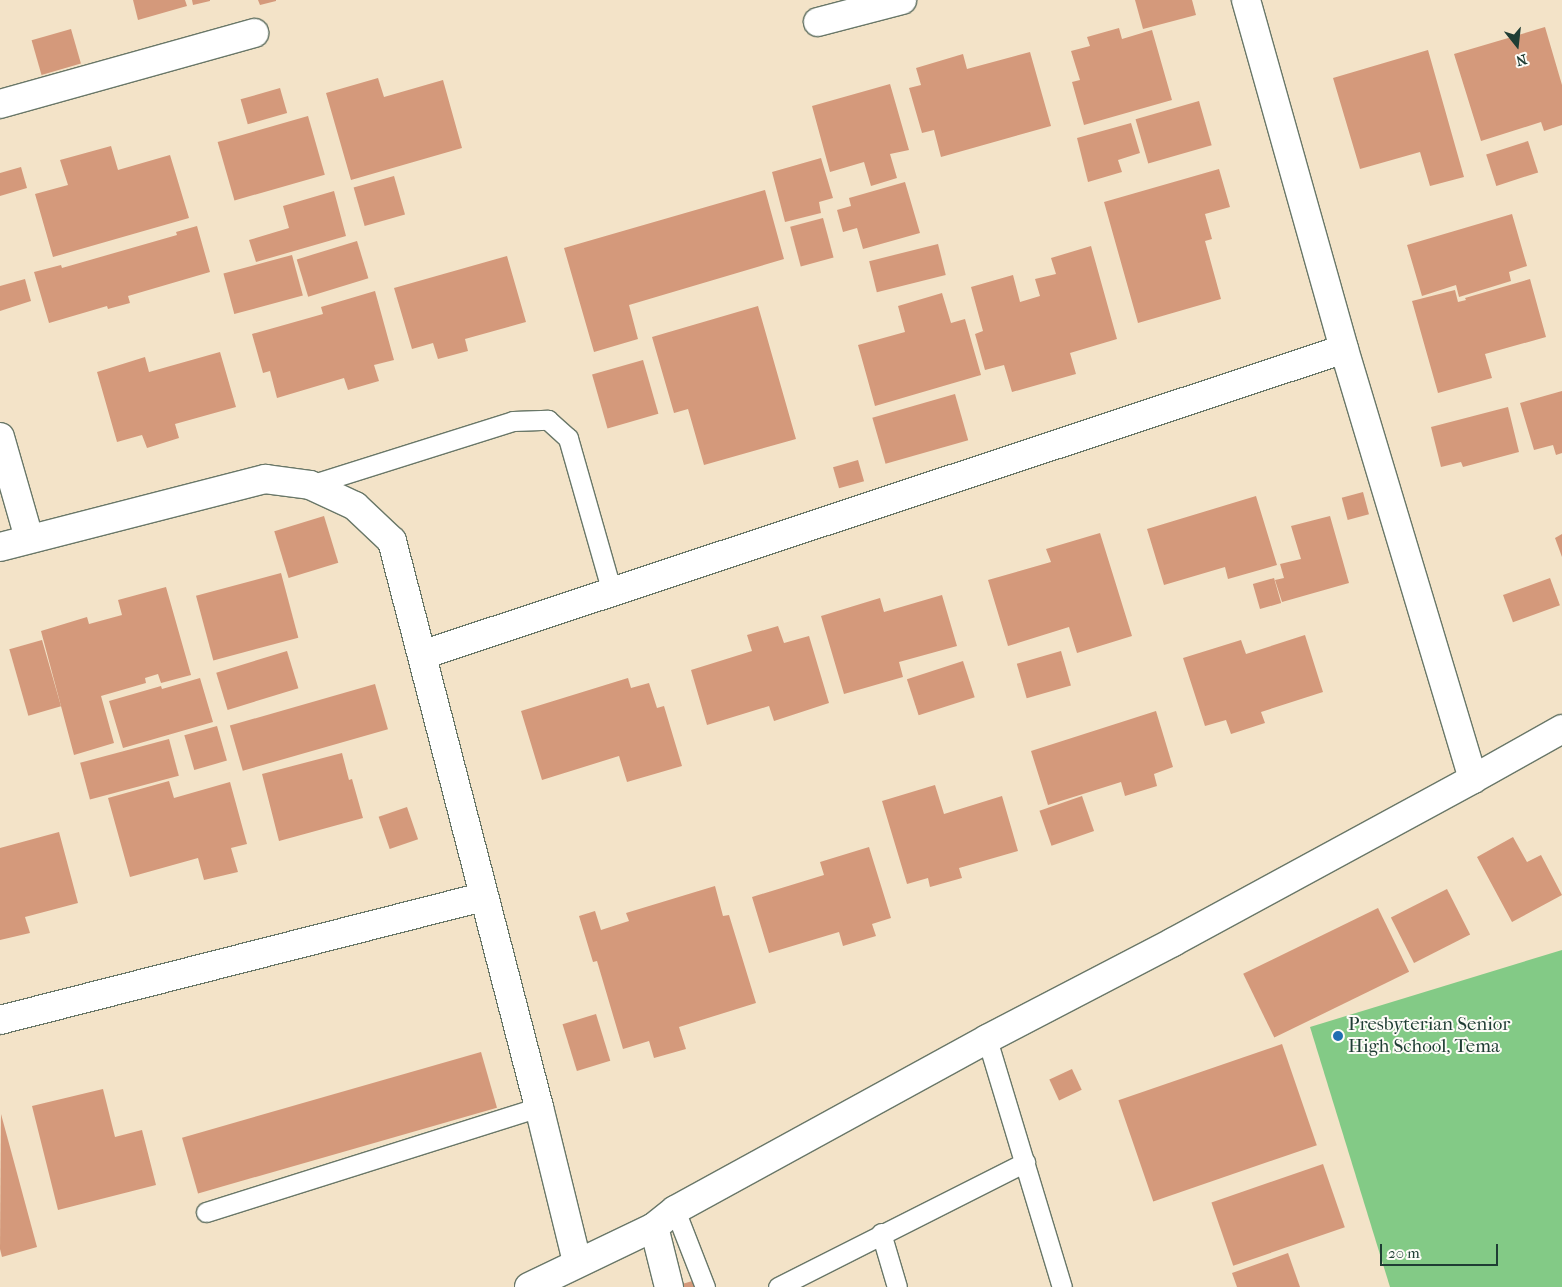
<!DOCTYPE html>
<html>
<head>
<meta charset="utf-8">
<style>
  body { margin:0 }
  #map { position:relative; width:1562px; height:1287px; overflow:hidden; background:#f3e3c8; font-family:"IM FELL French Canon",serif }
  div>[style] { position:absolute }
  .green>* { inset:0; background:#83ca86 }
  .building>* { inset:0; background:#d4997b; transform-origin:0 0 }
  .roads { filter:drop-shadow(1px 0 #697768) drop-shadow(-1px 0 #697768) drop-shadow(0 1px #697768) drop-shadow(0 -1px #697768) }
  .service>* { height:19px; margin:-9.5px; padding:0 9.5px; transform-origin:9.5px; border-radius:9.5px; background:#fff }
  .minor>* { height:28px; margin:-14px; padding:0 14px; transform-origin:14px; border-radius:14px; background:#fff }
  .dots>* { width:14px; height:14px; translate:-50% -50%; box-sizing:border-box; border:2px solid #fdfcf7; border-radius:50% }
  span { translate:-50% -50%; white-space:nowrap; text-align:center; line-height:1.15; -webkit-text-stroke:4px #fdfcf7; paint-order:stroke }
  .poi-label { font-size:19px; color:#1f3d34 }
  .left { translate:0 -50%; text-align:left }
  .north { position:absolute; left:1492px; top:20px; width:50px; height:50px; -webkit-text-stroke:4px #fdfcf7; paint-order:stroke; rotate:164deg; font-size:14px; font-weight:700; line-height:20px; text-align:center; color:#1f3d34 }
  .north::after { content:''; display:block; margin:auto; width:18px; height:22px; background:#1f3d34; clip-path:polygon(50% 0,100% 100%,50% 72%,0 100%) }
  .scale { position:absolute; left:1380px; top:1244px; width:118px; height:22px; box-sizing:border-box; border:2px solid #1f3d34; border-top:0; padding-left:6px; font-size:15px; line-height:18px; white-space:nowrap; color:#1f3d34; -webkit-text-stroke:4px #fdfcf7; paint-order:stroke }
</style>
</head>
<body>
<div id="map">
  <div class="green">
    <i style="clip-path:polygon(1562px 950px,1562px 1287px,1390px 1287px,1310px 1027px)"></i>
  </div>
  <div class="building">
    <i style="clip-path:polygon(133px 0,185px 0,187px 6px,138px 20px)"></i>
    <i style="clip-path:polygon(192px 0,210px 0,210px 1px,193px 5px)"></i>
    <i style="clip-path:polygon(258px 0,276px 0,276px 1px,260px 5px)"></i>
    <i style="clip-path:polygon(1135px 0,1192px 0,1196px 15px,1143px 29px)"></i>
    <i style="clip-path:polygon(1545px 27px,1562px 85px,1562px 125px,1544px 131px,1541px 122px,1481px 141px,1454px 54px)"></i>
    <i style="clip-path:polygon(1119px 28px,1122px 39px,1152px 30px,1172px 100px,1084px 125px,1072px 82px,1080px 80px,1071px 51px,1090px 46px,1087px 37px)"></i>
    <i style="left:71px;top:29px;width:36px;height:41px;rotate:74deg"></i>
    <i style="clip-path:polygon(1428px 50px,1464px 177px,1430px 186px,1420px 152px,1360px 169px,1333px 78px)"></i>
    <i style="clip-path:polygon(1030px 52px,1051px 126px,941px 157px,934px 130px,922px 133px,909px 88px,921px 85px,916px 68px,963px 54px,967px 69px)"></i>
    <i style="clip-path:polygon(378px 78px,384px 97px,443px 80px,462px 148px,351px 180px,326px 93px)"></i>
    <i style="clip-path:polygon(890px 84px,909px 150px,890px 154px,897px 178px,871px 186px,864px 162px,830px 172px,812px 106px)"></i>
    <i style="left:280px;top:88px;width:26px;height:41px;rotate:74deg"></i>
    <i style="left:1199px;top:101px;width:46px;height:66px;rotate:74deg"></i>
    <i style="left:308px;top:116px;width:61px;height:94px;rotate:74deg"></i>
    <i style="clip-path:polygon(1131px 123px,1140px 153px,1118px 160px,1122px 172px,1088px 182px,1077px 138px)"></i>
    <i style="left:1528px;top:141px;width:33px;height:44px;rotate:72deg"></i>
    <i style="clip-path:polygon(111px 146px,118px 170px,170px 155px,189px 218px,53px 257px,35px 194px,68px 185px,60px 160px)"></i>
    <i style="clip-path:polygon(821px 158px,833px 198px,819px 202px,821px 213px,785px 222px,772px 172px)"></i>
    <i style="clip-path:polygon(21px 167px,27px 188px,0 196px,0 173px)"></i>
    <i style="clip-path:polygon(1219px 169px,1230px 207px,1205px 214px,1212px 239px,1205px 241px,1221px 299px,1138px 323px,1104px 202px)"></i>
    <i style="left:394px;top:176px;width:40px;height:42px;rotate:74deg"></i>
    <i style="clip-path:polygon(905px 182px,920px 233px,863px 249px,857px 228px,843px 232px,837px 210px,851px 206px,849px 198px)"></i>
    <i style="clip-path:polygon(765px 190px,784px 259px,629px 305px,638px 339px,594px 352px,564px 248px)"></i>
    <i style="clip-path:polygon(334px 191px,346px 236px,256px 262px,249px 240px,289px 228px,283px 206px)"></i>
    <i style="clip-path:polygon(1512px 214px,1527px 266px,1509px 272px,1511px 281px,1459px 297px,1456px 285px,1422px 296px,1407px 245px)"></i>
    <i style="left:823px;top:218px;width:41px;height:34px;rotate:75deg"></i>
    <i style="clip-path:polygon(197px 226px,210px 272px,128px 296px,130px 303px,108px 309px,107px 306px,49px 323px,34px 272px,61px 265px,62px 268px,177px 235px,176px 232px)"></i>
    <i style="left:357px;top:241px;width:39px;height:63px;rotate:73deg"></i>
    <i style="left:938px;top:244px;width:32px;height:71px;rotate:76deg"></i>
    <i style="clip-path:polygon(1091px 246px,1117px 339px,1070px 353px,1076px 374px,1012px 392px,1004px 365px,985px 370px,975px 334px,983px 331px,971px 287px,1013px 275px,1020px 302px,1040px 296px,1035px 279px,1056px 274px,1051px 258px)"></i>
    <i style="left:292px;top:255px;width:42px;height:71px;rotate:75deg"></i>
    <i style="clip-path:polygon(507px 256px,526px 322px,465px 339px,468px 351px,438px 359px,433px 343px,412px 349px,394px 288px)"></i>
    <i style="clip-path:polygon(25px 279px,31px 301px,0 311px,0 286px)"></i>
    <i style="clip-path:polygon(1530px 279px,1546px 337px,1485px 354px,1492px 378px,1438px 393px,1412px 301px,1455px 290px,1458px 302px,1466px 300px,1465px 298px)"></i>
    <i style="clip-path:polygon(375px 291px,394px 360px,374px 365px,379px 381px,348px 390px,344px 378px,277px 398px,270px 371px,263px 373px,252px 334px,323px 314px,321px 307px)"></i>
    <i style="clip-path:polygon(942px 293px,951px 323px,965px 319px,981px 375px,875px 406px,858px 345px,905px 332px,898px 306px)"></i>
    <i style="clip-path:polygon(758px 306px,796px 439px,704px 465px,688px 409px,674px 413px,652px 337px)"></i>
    <i style="clip-path:polygon(220px 352px,236px 407px,175px 424px,179px 438px,147px 448px,142px 435px,117px 442px,97px 372px,145px 357px,149px 372px)"></i>
    <i style="left:643px;top:360px;width:56px;height:53px;rotate:74deg"></i>
    <i style="clip-path:polygon(1562px 391px,1562px 453px,1556px 455px,1553px 445px,1534px 450px,1520px 403px)"></i>
    <i style="left:955px;top:394px;width:48px;height:86px;rotate:74deg"></i>
    <i style="clip-path:polygon(1508px 407px,1519px 452px,1463px 467px,1461px 462px,1441px 467px,1431px 427px)"></i>
    <i style="left:858px;top:460px;width:22px;height:26px;rotate:74deg"></i>
    <i style="left:1363px;top:492px;width:23px;height:22px;rotate:75deg"></i>
    <i style="clip-path:polygon(1256px 496px,1277px 565px,1228px 579px,1225px 567px,1164px 585px,1147px 529px)"></i>
    <i style="left:324px;top:516px;width:49px;height:52px;rotate:73deg"></i>
    <i style="clip-path:polygon(1330px 516px,1349px 583px,1282px 602px,1275px 580px,1284px 578px,1280px 564px,1301px 559px,1291px 526px)"></i>
    <i style="clip-path:polygon(1100px 533px,1132px 636px,1077px 653px,1069px 627px,1008px 646px,988px 580px,1051px 562px,1046px 549px)"></i>
    <i style="clip-path:polygon(1562px 534px,1562px 557px,1555px 538px)"></i>
    <i style="left:281px;top:573px;width:67px;height:88px;rotate:75deg"></i>
    <i style="left:1274px;top:578px;width:26px;height:22px;rotate:74deg"></i>
    <i style="left:1550px;top:578px;width:29px;height:50px;rotate:70deg"></i>
    <i style="clip-path:polygon(166px 587px,191px 675px,161px 683px,158px 674px,145px 678px,146px 683px,101px 696px,114px 743px,74px 755px,41px 631px,87px 617px,89px 624px,122px 615px,118px 600px)"></i>
    <i style="clip-path:polygon(942px 595px,957px 646px,899px 662px,903px 677px,844px 694px,821px 616px,880px 598px,884px 612px)"></i>
    <i style="clip-path:polygon(778px 626px,784px 643px,809px 636px,829px 703px,774px 721px,769px 706px,707px 725px,691px 670px,752px 651px,747px 635px)"></i>
    <i style="clip-path:polygon(1305px 635px,1323px 692px,1261px 712px,1265px 723px,1231px 734px,1226px 720px,1205px 726px,1183px 658px,1241px 640px,1246px 654px)"></i>
    <i style="left:42px;top:640px;width:69px;height:34px;rotate:74deg"></i>
    <i style="left:287px;top:651px;width:39px;height:74px;rotate:73deg"></i>
    <i style="left:1061px;top:651px;width:36px;height:46px;rotate:74deg"></i>
    <i style="left:963px;top:661px;width:38px;height:59px;rotate:72deg"></i>
    <i style="clip-path:polygon(200px 678px,213px 722px,123px 748px,109px 701px,161px 686px,162px 689px)"></i>
    <i style="clip-path:polygon(628px 678px,631px 688px,649px 683px,657px 708px,664px 706px,682px 766px,627px 782px,619px 756px,542px 780px,521px 711px)"></i>
    <i style="left:375px;top:684px;width:47px;height:151px;rotate:74deg"></i>
    <i style="clip-path:polygon(1156px 711px,1173px 767px,1154px 774px,1157px 786px,1125px 796px,1121px 782px,1048px 805px,1031px 751px)"></i>
    <i style="left:217px;top:726px;width:36px;height:34px;rotate:74deg"></i>
    <i style="left:169px;top:739px;width:38px;height:92px;rotate:75deg"></i>
    <i style="clip-path:polygon(342px 753px,349px 780px,352px 779px,363px 818px,279px 841px,262px 774px)"></i>
    <i style="clip-path:polygon(169px 781px,174px 798px,230px 782px,247px 844px,231px 848px,238px 872px,204px 880px,198px 858px,130px 877px,108px 798px)"></i>
    <i style="clip-path:polygon(935px 785px,944px 814px,1002px 796px,1018px 851px,959px 868px,962px 878px,930px 887px,928px 878px,907px 884px,882px 801px)"></i>
    <i style="left:1082px;top:796px;width:37px;height:45px;rotate:71deg"></i>
    <i style="left:407px;top:807px;width:34px;height:30px;rotate:71deg"></i>
    <i style="clip-path:polygon(59px 832px,78px 903px,25px 917px,30px 933px,0 940px,0 848px)"></i>
    <i style="clip-path:polygon(1513px 837px,1527px 862px,1541px 855px,1562px 895px,1512px 922px,1477px 857px)"></i>
    <i style="clip-path:polygon(869px 847px,891px 918px,872px 924px,876px 936px,843px 946px,839px 932px,769px 953px,752px 897px,824px 875px,820px 862px)"></i>
    <i style="clip-path:polygon(715px 886px,723px 916px,729px 915px,756px 1003px,679px 1027px,686px 1049px,654px 1058px,649px 1041px,623px 1049px,597px 961px,593px 962px,579px 916px,595px 911px,601px 930px,629px 921px,626px 913px)"></i>
    <i style="left:1447px;top:889px;width:51px;height:63px;rotate:63deg"></i>
    <i style="left:1378px;top:908px;width:71px;height:150px;rotate:64deg"></i>
    <i style="left:596px;top:1014px;width:49px;height:35px;rotate:73deg"></i>
    <i style="left:1282px;top:1044px;width:107px;height:173px;rotate:71deg"></i>
    <i style="left:481px;top:1052px;width:58px;height:311px;rotate:74deg"></i>
    <i style="left:1072px;top:1069px;width:23px;height:25px;rotate:65deg"></i>
    <i style="clip-path:polygon(103px 1089px,115px 1137px,142px 1130px,156px 1185px,58px 1210px,32px 1106px)"></i>
    <i style="clip-path:polygon(1px 1114px,37px 1247px,2px 1257px,0 1249px)"></i>
    <i style="left:1323px;top:1164px;width:67px;height:118px;rotate:71deg"></i>
    <i style="clip-path:polygon(1288px 1253px,1300px 1287px,1237px 1287px,1232px 1273px)"></i>
    <i style="clip-path:polygon(696px 1280px,698px 1287px,683px 1287px,682px 1284px)"></i>
  </div>
  <div class="roads">
    <div class="service">
      <i style="left:310px;top:485px;width:213px;rotate:-17.5deg"></i>
      <i style="left:513px;top:421px;width:35px;rotate:-2deg"></i>
      <i style="left:548px;top:420px;width:27px;rotate:42deg"></i>
      <i style="left:568px;top:438px;width:160px;rotate:74.1deg"></i>
      <i style="left:987px;top:1039px;width:259px;rotate:73.2deg"></i>
      <i style="left:675px;top:1210px;width:83px;rotate:68.7deg"></i>
      <i style="left:206px;top:1212px;width:349px;rotate:-17.5deg"></i>
      <i style="left:881px;top:1233px;width:56px;rotate:73.5deg"></i>
      <i style="left:778px;top:1287px;width:277px;rotate:-26.8deg"></i>
    </div>
    <div class="minor">
      <i style="left:1246px;top:0;width:362px;rotate:74.3deg"></i>
      <i style="left:1344px;top:349px;width:449px;rotate:73.3deg"></i>
      <i style="left:818px;top:22px;width:87px;rotate:-14.7deg"></i>
      <i style="left:0;top:104px;width:264px;rotate:-15.6deg"></i>
      <i style="left:0;top:437px;width:105px;rotate:74deg"></i>
      <i style="left:0;top:547px;width:274px;rotate:-14.4deg"></i>
      <i style="left:265px;top:479px;width:45px;rotate:7.6deg"></i>
      <i style="left:310px;top:485px;width:50px;rotate:25deg"></i>
      <i style="left:355px;top:506px;width:51px;rotate:43.4deg"></i>
      <i style="left:392px;top:541px;width:585px;rotate:75.44deg"></i>
      <i style="left:539px;top:1107px;width:160px;rotate:76.2deg"></i>
      <i style="left:422px;top:655px;width:971px;rotate:-18.36deg"></i>
      <i style="left:0;top:1020px;width:499px;rotate:-14.3deg"></i>
      <i style="left:654px;top:1227px;width:62px;rotate:76deg"></i>
      <i style="left:529px;top:1287px;width:139px;rotate:-25.6deg"></i>
      <i style="left:654px;top:1227px;width:27px;rotate:-39deg"></i>
      <i style="left:675px;top:1210px;width:356px;rotate:-28.7deg"></i>
      <i style="left:987px;top:1039px;width:210px;rotate:-27.5deg"></i>
      <i style="left:1173px;top:942px;width:341px;rotate:-28.5deg"></i>
      <i style="left:1473px;top:779px;width:102px;rotate:-29.3deg"></i>
    </div>
  </div>
  <div class="dots">
    <i style="left:1338px;top:1036px;background:#1f6fb2"></i>
  </div>
  <div class="poi-label">
    <span class="left" style="left:1348px;top:1036px">Presbyterian Senior<br>High School, Tema</span>
  </div>
  <div class="north">N</div>
  <div class="scale">20 m</div>
</div>
</body>
</html>
